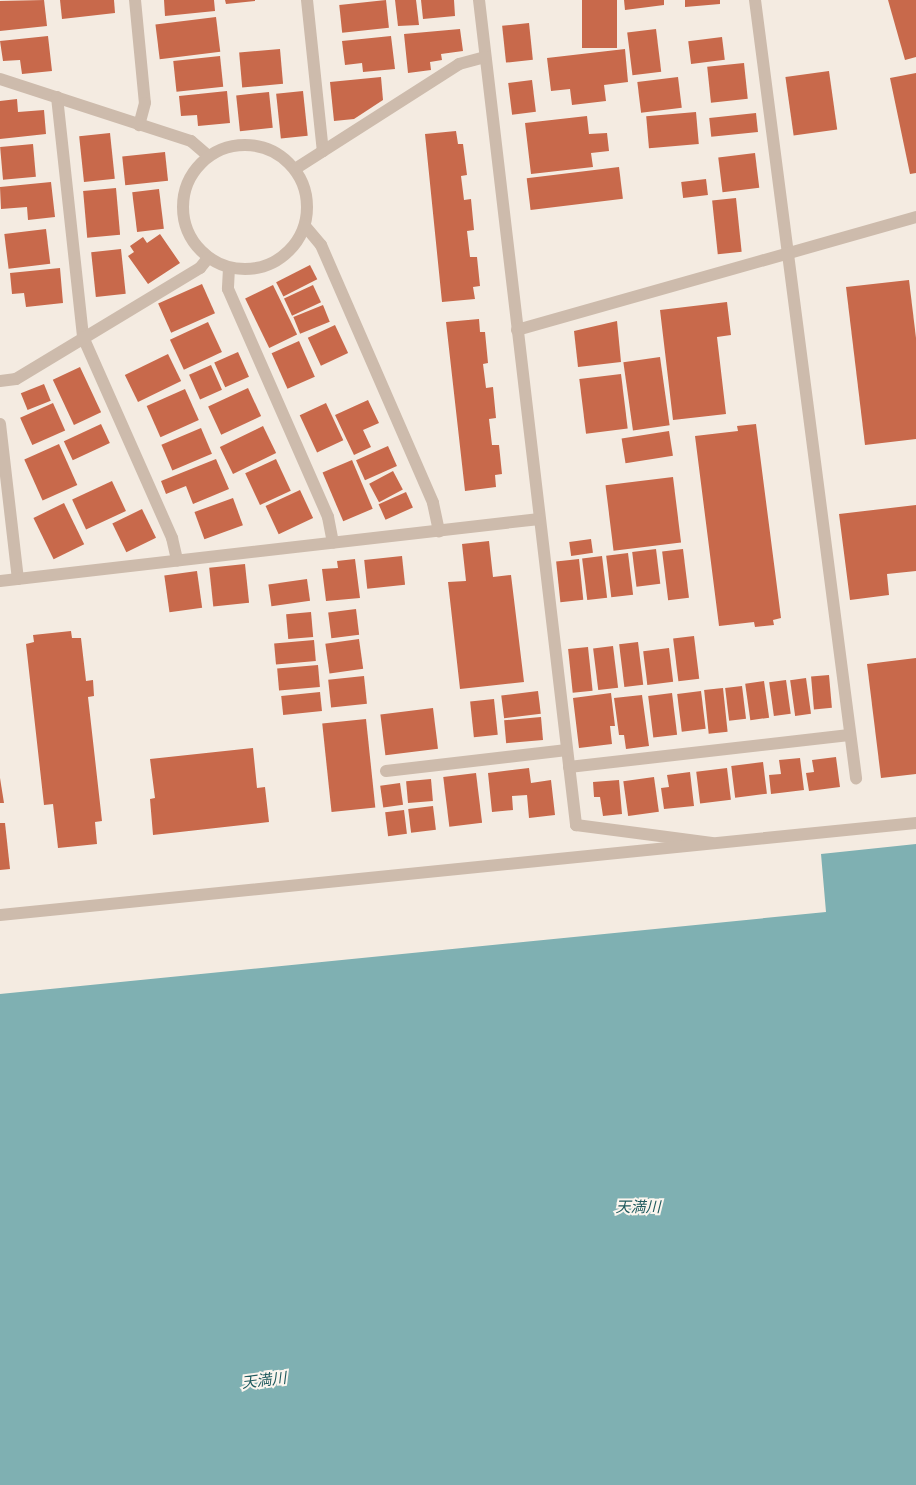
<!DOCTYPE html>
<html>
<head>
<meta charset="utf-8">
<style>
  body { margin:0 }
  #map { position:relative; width:916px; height:1485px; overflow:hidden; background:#f4ebe1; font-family:Roboto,"Noto Sans JP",sans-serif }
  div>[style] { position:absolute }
  .water>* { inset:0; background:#7fb0b2 }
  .building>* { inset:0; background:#c8694b; transform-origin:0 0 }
  .minor>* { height:12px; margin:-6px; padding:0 6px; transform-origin:6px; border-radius:6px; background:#cdbbac }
  .minor>.ring { margin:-6px; padding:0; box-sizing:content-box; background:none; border:12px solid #cdbbac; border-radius:50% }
  span { translate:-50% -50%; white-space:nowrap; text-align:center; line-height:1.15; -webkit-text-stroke:4px #fbf5ee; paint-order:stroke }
  .water-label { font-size:15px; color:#1f5a5e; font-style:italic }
</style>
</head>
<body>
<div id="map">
  <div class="water">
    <i style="clip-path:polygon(916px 844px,916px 1485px,0 1485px,0 994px,826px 912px,821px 854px)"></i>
  </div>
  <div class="building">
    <i style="clip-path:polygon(44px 0,47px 26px,0 31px,0 1px)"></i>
    <i style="clip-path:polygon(60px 0,114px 0,115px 13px,62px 19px)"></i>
    <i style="clip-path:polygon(164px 0,214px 0,215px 11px,165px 16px)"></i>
    <i style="clip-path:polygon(225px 0,255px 0,255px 1px,226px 4px)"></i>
    <i style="left:386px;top:0;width:28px;height:47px;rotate:84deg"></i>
    <i style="clip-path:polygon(395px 0,416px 0,419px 25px,398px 26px)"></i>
    <i style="clip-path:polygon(421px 0,454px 0,455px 16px,423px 19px)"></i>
    <i style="left:582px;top:0;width:35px;height:48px"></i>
    <i style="clip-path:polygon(624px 0,664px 0,664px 5px,625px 10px)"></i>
    <i style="clip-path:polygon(685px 0,720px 0,720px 4px,685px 7px)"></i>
    <i style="clip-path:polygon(888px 0,916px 0,916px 57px,905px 60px)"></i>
    <i style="left:216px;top:17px;width:35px;height:61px;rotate:83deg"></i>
    <i style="left:529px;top:23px;width:37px;height:27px;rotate:84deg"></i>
    <i style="clip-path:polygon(460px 29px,463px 51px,441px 54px,442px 60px,430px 62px,431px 70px,408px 73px,404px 34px)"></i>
    <i style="left:656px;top:29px;width:43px;height:29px;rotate:83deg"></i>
    <i style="clip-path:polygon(48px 36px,52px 71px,22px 74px,20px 60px,3px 61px,0 41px)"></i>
    <i style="clip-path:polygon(391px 36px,395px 69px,363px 72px,362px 63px,345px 65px,342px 41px)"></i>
    <i style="left:722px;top:37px;width:23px;height:34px;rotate:83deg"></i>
    <i style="left:280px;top:49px;width:35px;height:41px;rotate:85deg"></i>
    <i style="clip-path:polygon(625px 49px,628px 82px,604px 85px,606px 101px,572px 105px,570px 89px,551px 91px,547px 58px)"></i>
    <i style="left:220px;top:56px;width:31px;height:47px;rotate:84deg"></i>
    <i style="left:744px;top:63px;width:36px;height:37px;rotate:84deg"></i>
    <i style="left:829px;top:71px;width:59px;height:44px;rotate:82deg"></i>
    <i style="clip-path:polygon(916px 73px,916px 173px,910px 174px,890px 78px)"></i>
    <i style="clip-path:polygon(381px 77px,383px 100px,354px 119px,334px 121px,330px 82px)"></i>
    <i style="left:678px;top:77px;width:31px;height:41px;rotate:83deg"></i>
    <i style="left:532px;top:80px;width:32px;height:24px;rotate:83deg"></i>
    <i style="clip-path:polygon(227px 91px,230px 123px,198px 126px,197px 115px,181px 116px,179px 96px)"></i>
    <i style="left:303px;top:91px;width:45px;height:27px;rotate:84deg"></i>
    <i style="left:269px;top:92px;width:36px;height:33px;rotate:84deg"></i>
    <i style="clip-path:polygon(17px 99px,18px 112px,44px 110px,46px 134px,0 139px,0 101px)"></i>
    <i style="left:696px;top:112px;width:32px;height:50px;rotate:85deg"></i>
    <i style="left:756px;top:113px;width:19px;height:47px;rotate:84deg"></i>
    <i style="clip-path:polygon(587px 116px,589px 134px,607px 133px,609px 151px,591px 153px,593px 167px,531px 174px,525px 123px)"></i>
    <i style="clip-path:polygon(456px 131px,458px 144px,463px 144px,467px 175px,461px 176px,464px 200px,471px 199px,474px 230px,467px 231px,470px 257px,477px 257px,480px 286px,473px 287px,475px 299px,442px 302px,425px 134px)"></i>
    <i style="left:110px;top:133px;width:46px;height:31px;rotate:84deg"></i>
    <i style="left:33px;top:144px;width:33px;height:33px;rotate:85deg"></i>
    <i style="left:165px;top:152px;width:29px;height:43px;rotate:84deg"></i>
    <i style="left:755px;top:153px;width:35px;height:37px;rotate:83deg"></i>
    <i style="left:619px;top:167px;width:32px;height:93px;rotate:83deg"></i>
    <i style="left:706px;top:179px;width:16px;height:25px;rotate:83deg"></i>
    <i style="clip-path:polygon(51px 182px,55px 217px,28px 220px,27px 207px,1px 209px,0 187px)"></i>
    <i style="left:116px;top:188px;width:47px;height:33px;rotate:85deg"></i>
    <i style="left:159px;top:189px;width:40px;height:27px;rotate:83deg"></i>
    <i style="left:736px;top:198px;width:54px;height:24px;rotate:84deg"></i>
    <i style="left:46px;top:229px;width:35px;height:42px;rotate:83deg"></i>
    <i style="clip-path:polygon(160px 234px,180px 263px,148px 284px,128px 256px,134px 252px,130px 246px,143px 237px,147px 243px)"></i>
    <i style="left:121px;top:249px;width:45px;height:30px;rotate:84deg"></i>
    <i style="left:310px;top:265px;width:16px;height:38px;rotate:63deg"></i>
    <i style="clip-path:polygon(60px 268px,63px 303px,26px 307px,24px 293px,12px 294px,10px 273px)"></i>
    <i style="clip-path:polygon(909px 280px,916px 338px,916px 439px,865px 445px,846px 287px)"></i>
    <i style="left:202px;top:284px;width:32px;height:48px;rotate:66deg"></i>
    <i style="left:273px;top:285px;width:55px;height:31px;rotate:64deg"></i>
    <i style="left:313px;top:285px;width:19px;height:32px;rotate:65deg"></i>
    <i style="clip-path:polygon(727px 302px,731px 335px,717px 337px,726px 414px,673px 420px,660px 310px)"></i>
    <i style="left:323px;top:305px;width:18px;height:32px;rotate:68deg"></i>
    <i style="clip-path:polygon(479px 319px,480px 332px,485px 332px,488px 363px,483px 364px,486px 388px,493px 387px,496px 418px,489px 419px,492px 445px,499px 445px,502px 474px,495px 475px,496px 487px,465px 491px,446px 322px)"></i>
    <i style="clip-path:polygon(617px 321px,621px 362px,578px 367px,574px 331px)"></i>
    <i style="left:208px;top:322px;width:33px;height:42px;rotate:65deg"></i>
    <i style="left:335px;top:325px;width:31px;height:30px;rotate:65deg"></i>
    <i style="left:299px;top:341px;width:39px;height:30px;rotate:66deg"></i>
    <i style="left:238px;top:352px;width:27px;height:26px;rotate:66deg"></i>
    <i style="left:168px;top:354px;width:30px;height:48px;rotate:64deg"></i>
    <i style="left:660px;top:357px;width:69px;height:37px;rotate:82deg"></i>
    <i style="left:211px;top:365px;width:27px;height:24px;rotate:66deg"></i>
    <i style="left:80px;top:367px;width:50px;height:30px;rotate:65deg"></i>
    <i style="left:621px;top:374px;width:55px;height:42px;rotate:83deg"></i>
    <i style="left:44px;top:384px;width:18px;height:25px;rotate:68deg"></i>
    <i style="left:248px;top:388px;width:31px;height:44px;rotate:65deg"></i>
    <i style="left:185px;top:389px;width:34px;height:42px;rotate:66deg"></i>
    <i style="clip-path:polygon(368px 400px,379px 423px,363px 430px,371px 447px,354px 455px,335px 415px)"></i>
    <i style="left:53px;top:403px;width:30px;height:36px;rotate:66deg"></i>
    <i style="left:326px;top:403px;width:41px;height:29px;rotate:65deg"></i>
    <i style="left:101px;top:424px;width:21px;height:41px;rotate:65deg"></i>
    <i style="clip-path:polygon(756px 424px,781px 618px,773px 620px,774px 625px,755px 627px,754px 622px,719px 626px,695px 436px,738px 431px,737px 426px)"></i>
    <i style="left:263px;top:426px;width:30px;height:48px;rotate:64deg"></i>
    <i style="left:201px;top:428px;width:28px;height:43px;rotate:67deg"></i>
    <i style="left:669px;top:431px;width:25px;height:48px;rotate:81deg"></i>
    <i style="left:59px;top:444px;width:45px;height:38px;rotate:66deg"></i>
    <i style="left:388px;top:446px;width:22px;height:35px;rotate:66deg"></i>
    <i style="clip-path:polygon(216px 459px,229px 489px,193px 504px,186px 486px,166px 494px,161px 481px)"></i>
    <i style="left:276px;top:459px;width:35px;height:34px;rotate:65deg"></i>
    <i style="left:352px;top:460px;width:53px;height:32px;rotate:67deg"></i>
    <i style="left:393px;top:471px;width:21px;height:27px;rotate:62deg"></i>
    <i style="left:673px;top:477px;width:66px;height:68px;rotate:83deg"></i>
    <i style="left:112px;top:481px;width:33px;height:44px;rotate:65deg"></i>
    <i style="left:300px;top:490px;width:31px;height:38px;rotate:65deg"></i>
    <i style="left:406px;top:492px;width:17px;height:30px;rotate:66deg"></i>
    <i style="left:233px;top:498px;width:29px;height:41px;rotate:70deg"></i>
    <i style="left:64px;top:503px;width:46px;height:34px;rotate:64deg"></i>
    <i style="clip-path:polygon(916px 505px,916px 571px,887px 574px,889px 595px,850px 600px,839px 514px)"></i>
    <i style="left:142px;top:509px;width:32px;height:33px;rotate:64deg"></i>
    <i style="left:591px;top:539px;width:14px;height:22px;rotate:82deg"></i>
    <i style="clip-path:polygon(489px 541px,493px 577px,511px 575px,524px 682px,460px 689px,448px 582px,466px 581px,462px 544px)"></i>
    <i style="left:656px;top:549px;width:35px;height:24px;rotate:83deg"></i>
    <i style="left:683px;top:549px;width:49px;height:21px;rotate:83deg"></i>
    <i style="left:628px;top:553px;width:42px;height:22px;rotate:83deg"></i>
    <i style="left:402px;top:556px;width:29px;height:38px;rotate:84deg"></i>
    <i style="left:602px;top:556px;width:42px;height:20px;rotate:83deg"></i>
    <i style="clip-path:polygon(355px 559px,360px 598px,326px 601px,322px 569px,338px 568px,337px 561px)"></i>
    <i style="left:579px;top:559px;width:41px;height:23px;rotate:84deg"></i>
    <i style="left:245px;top:564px;width:39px;height:36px;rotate:84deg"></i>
    <i style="left:197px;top:571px;width:37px;height:33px;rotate:82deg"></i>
    <i style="left:307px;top:579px;width:22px;height:39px;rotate:82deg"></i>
    <i style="left:356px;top:609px;width:26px;height:28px;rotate:83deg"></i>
    <i style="left:311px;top:612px;width:25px;height:25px;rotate:85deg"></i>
    <i style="clip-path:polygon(71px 631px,72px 638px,81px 638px,86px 681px,93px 680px,94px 696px,88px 697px,102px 821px,95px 822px,97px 844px,58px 848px,53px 804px,44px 805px,26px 644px,34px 642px,33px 635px)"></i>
    <i style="left:694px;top:636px;width:43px;height:21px;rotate:83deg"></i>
    <i style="left:359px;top:639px;width:30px;height:34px;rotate:82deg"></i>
    <i style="left:314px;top:640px;width:21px;height:40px;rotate:85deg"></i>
    <i style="left:638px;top:642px;width:43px;height:19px;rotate:83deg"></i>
    <i style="left:613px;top:646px;width:42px;height:20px;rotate:83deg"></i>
    <i style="left:588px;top:647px;width:44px;height:20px;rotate:84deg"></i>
    <i style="left:669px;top:648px;width:34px;height:26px;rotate:83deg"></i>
    <i style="clip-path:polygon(916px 658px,916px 774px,881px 778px,867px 664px)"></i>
    <i style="left:318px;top:665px;width:22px;height:41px;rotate:85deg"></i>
    <i style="left:829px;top:675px;width:33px;height:18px;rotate:85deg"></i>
    <i style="left:364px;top:676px;width:28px;height:36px;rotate:84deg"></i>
    <i style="left:806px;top:678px;width:36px;height:16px;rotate:82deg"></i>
    <i style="left:786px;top:680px;width:34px;height:17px;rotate:82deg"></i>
    <i style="left:764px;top:681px;width:37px;height:19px;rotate:82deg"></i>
    <i style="left:742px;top:686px;width:33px;height:17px;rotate:83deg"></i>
    <i style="left:723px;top:688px;width:44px;height:19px;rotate:84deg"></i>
    <i style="left:538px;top:691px;width:23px;height:37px;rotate:83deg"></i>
    <i style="left:701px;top:691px;width:38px;height:24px;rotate:83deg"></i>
    <i style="left:320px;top:692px;width:19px;height:39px;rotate:84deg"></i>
    <i style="clip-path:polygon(611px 693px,615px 726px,610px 726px,612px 744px,579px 748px,573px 698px)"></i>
    <i style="left:672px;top:693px;width:42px;height:24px;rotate:83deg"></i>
    <i style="clip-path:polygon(642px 695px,649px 746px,626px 749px,624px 735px,619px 735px,614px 698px)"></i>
    <i style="left:494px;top:699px;width:36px;height:24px;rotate:84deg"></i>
    <i style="left:433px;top:708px;width:41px;height:53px;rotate:83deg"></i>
    <i style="left:541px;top:717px;width:23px;height:37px;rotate:85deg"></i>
    <i style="left:366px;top:719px;width:89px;height:44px;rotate:84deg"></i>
    <i style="clip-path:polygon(253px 748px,257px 788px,265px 787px,269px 822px,153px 835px,150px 799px,155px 798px,150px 759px)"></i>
    <i style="clip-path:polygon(836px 757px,840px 787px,809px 791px,806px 773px,814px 772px,812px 760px)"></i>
    <i style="clip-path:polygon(800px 758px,804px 790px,771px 794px,769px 775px,781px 774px,779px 760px)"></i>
    <i style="left:763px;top:762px;width:32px;height:32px;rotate:83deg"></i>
    <i style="clip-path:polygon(529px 768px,531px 783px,551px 780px,555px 815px,529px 818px,527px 795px,512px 796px,513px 810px,492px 812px,488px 773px)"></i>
    <i style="left:727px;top:768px;width:32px;height:31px;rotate:83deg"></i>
    <i style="clip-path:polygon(690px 772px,694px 806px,664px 809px,661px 788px,669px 787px,667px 775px)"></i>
    <i style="left:476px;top:773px;width:50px;height:33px;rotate:83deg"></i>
    <i style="left:654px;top:777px;width:35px;height:31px;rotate:82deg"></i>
    <i style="clip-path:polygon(0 778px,4px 803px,0 803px)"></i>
    <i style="left:431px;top:779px;width:22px;height:25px;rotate:85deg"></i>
    <i style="clip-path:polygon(619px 780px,622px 814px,603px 816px,600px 797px,594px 797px,593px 782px)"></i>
    <i style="left:400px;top:783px;width:22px;height:20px;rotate:82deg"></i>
    <i style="left:433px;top:806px;width:24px;height:25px;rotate:83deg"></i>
    <i style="left:404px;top:810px;width:24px;height:19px;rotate:83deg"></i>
    <i style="clip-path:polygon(0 823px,5px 823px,10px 869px,0 870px)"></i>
  </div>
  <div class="minor">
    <i style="left:135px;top:0;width:103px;rotate:84.5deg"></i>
    <i style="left:145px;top:103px;width:23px;rotate:105deg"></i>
    <i style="left:307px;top:0;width:152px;rotate:84deg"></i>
    <i style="left:479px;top:0;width:831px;rotate:83.29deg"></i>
    <i style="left:576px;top:825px;width:137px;rotate:7.5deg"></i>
    <i style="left:755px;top:0;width:785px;rotate:82.6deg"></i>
    <i style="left:0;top:79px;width:201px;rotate:18deg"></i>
    <i style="left:191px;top:141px;width:23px;rotate:41deg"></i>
    <i style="left:57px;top:97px;width:241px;rotate:83.8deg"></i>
    <i style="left:83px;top:337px;width:220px;rotate:66.1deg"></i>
    <i style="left:172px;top:538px;width:23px;rotate:77deg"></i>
    <i class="ring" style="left:183px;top:145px;width:112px;height:112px"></i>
    <i style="left:295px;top:169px;width:195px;rotate:-32.6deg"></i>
    <i style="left:459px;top:64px;width:27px;rotate:-15deg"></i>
    <i style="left:305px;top:226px;width:25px;rotate:50deg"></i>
    <i style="left:321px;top:245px;width:281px;rotate:66.5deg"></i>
    <i style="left:433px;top:503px;width:29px;rotate:78deg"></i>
    <i style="left:229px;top:268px;width:21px;rotate:93deg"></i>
    <i style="left:228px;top:289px;width:249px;rotate:66.3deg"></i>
    <i style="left:328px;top:517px;width:26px;rotate:79deg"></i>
    <i style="left:517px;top:330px;width:415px;rotate:-15.8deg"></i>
    <i style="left:0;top:381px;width:16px;rotate:-7deg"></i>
    <i style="left:16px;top:379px;width:215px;rotate:-31.1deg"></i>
    <i style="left:200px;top:268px;width:13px;rotate:-51deg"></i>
    <i style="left:0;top:424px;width:156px;rotate:83.4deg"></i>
    <i style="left:0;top:581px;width:543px;rotate:-6.56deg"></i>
    <i style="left:569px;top:767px;width:282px;rotate:-6.5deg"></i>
    <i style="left:386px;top:771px;width:182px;rotate:-6.6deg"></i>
    <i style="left:0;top:915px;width:921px;rotate:-5.74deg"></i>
  </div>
  <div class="water-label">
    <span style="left:638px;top:1208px">天満川</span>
    <span style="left:264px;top:1381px;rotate:-7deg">天満川</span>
  </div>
</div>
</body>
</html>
